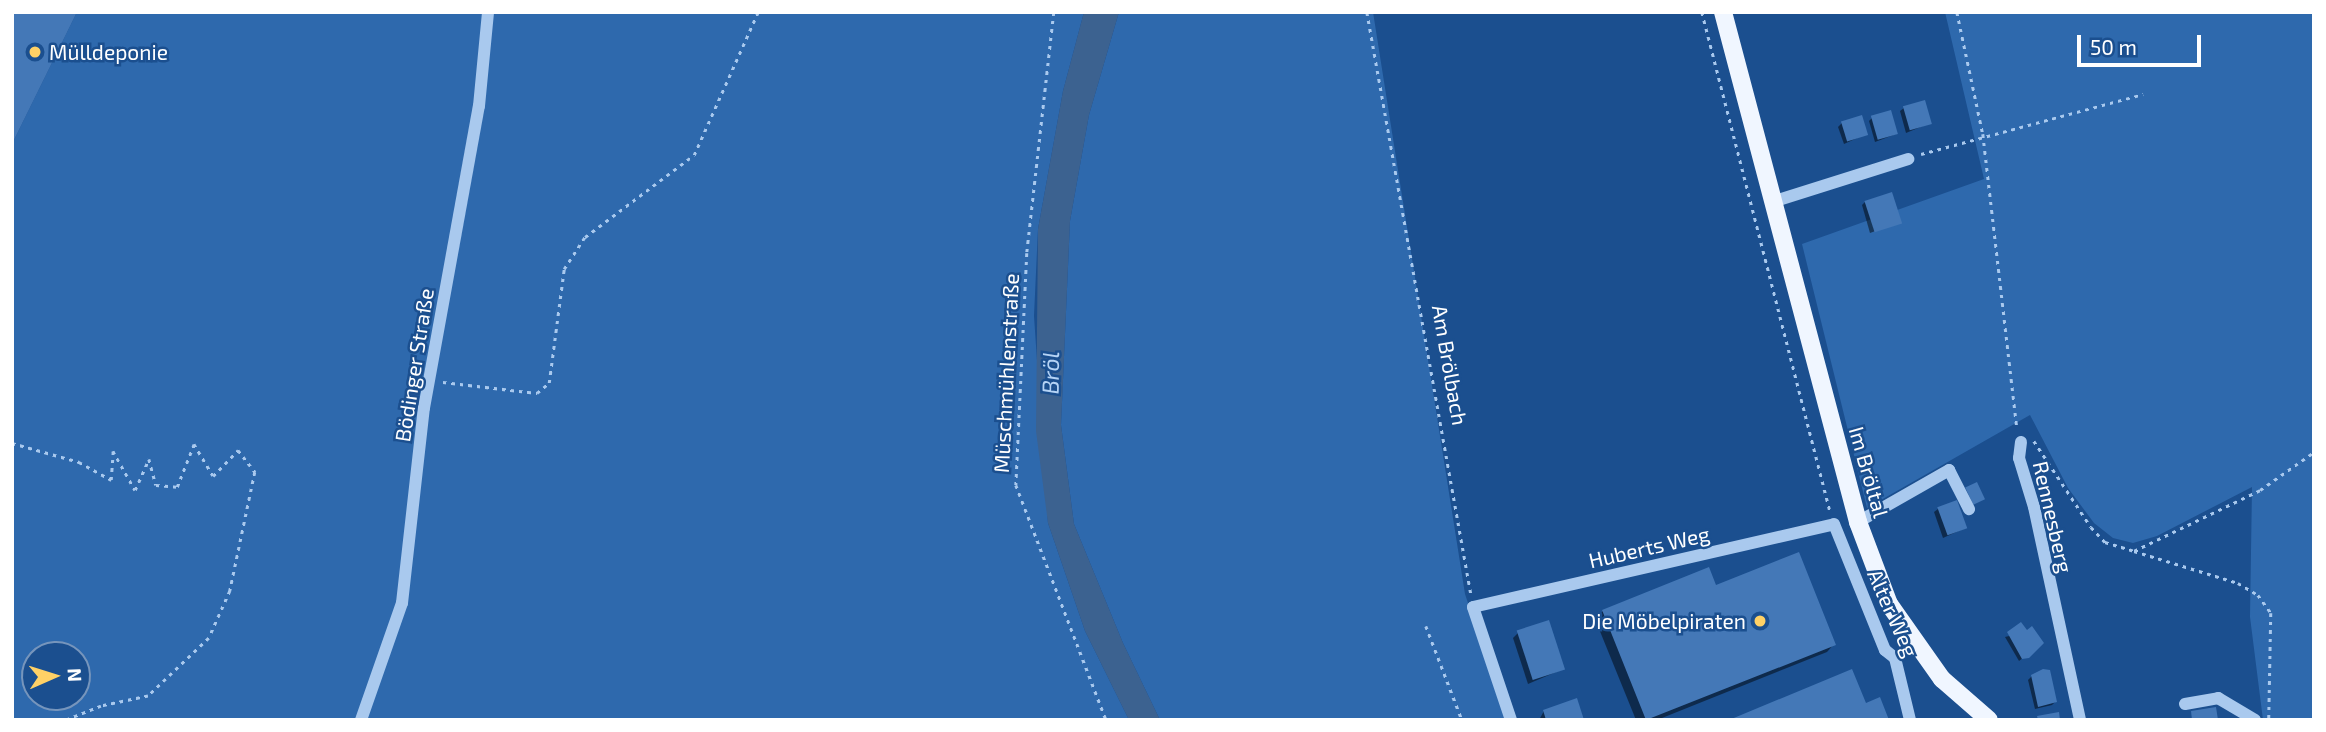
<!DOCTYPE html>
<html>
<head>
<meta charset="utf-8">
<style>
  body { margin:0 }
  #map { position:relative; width:2326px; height:732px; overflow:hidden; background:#1b4f8f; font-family:"Exo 2",sans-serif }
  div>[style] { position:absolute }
  .green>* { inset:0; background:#2e69ad }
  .water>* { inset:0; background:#3c6290 }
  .shadow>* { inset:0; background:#0007 }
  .building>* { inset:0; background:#4478b7; transform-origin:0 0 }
  .path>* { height:2.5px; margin-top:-1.25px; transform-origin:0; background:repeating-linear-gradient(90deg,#a9c9ee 0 3.5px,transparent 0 8.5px) }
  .minor>* { height:12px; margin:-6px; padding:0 6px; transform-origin:6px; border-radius:6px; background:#a9c9ee }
  .major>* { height:18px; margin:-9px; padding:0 9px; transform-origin:9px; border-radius:9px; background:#f0f6ff }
  .dots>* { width:19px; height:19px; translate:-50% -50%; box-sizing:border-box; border:4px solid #1b4f8f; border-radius:50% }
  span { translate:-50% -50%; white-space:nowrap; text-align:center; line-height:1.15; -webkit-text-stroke:5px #1b4f8f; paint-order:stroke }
  .poi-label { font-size:21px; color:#fff }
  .left { translate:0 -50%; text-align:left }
  .right { translate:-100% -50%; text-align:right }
  .street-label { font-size:21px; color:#fff }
  .water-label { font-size:23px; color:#b5d3f5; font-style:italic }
  .frame { position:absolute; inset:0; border:14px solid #fff; pointer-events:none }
  .north { position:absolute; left:21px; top:641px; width:70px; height:70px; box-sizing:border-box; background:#1b4f8f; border:2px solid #7695bc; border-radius:50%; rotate:87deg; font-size:19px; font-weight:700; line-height:28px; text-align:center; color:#fff }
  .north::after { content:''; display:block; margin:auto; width:24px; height:32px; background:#ffd166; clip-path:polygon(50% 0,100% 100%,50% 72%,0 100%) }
  .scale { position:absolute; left:2077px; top:35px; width:124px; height:32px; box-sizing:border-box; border:4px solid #fff; border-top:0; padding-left:9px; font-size:21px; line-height:24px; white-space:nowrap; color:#fff; -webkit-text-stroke:5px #1b4f8f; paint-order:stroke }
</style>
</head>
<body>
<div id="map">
  <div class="green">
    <i style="clip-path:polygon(evenodd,77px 12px,1084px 12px,1063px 91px,1038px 229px,1034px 316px,1048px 523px,1085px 631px,1129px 720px,12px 720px,12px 144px,77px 12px,35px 655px,77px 655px,77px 697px,35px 697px,35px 655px)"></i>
    <i style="clip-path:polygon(1119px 12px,1373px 12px,1465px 594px,1507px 720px,1160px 720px,1123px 643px,1074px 524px,1061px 425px,1070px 221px,1089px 115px)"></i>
    <i style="clip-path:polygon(1945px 12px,2314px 12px,2314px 720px,2263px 720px,2250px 617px,2252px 487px,2157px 536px,2133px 543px,2113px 538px,2094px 523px,2068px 488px,2030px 415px,1867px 508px,1802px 244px,1984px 179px)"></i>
  </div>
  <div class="water">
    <i style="clip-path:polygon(1084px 12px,1119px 12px,1089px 115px,1070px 221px,1061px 425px,1074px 524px,1123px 643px,1160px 720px,1129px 720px,1085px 631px,1048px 523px,1036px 431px,1038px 229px,1063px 91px)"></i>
  </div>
  <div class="shadow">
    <i style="clip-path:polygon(1904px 108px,1930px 123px,1906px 133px,1900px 111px)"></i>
    <i style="clip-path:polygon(1872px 118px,1896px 134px,1875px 142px,1869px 121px)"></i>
    <i style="clip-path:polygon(1842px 123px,1866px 134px,1844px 144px,1838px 127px)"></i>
    <i style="clip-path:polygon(1865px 202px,1900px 222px,1870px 233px,1862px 205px)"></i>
    <i style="clip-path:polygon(1938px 509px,1965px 528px,1943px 538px,1934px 512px)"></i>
    <i style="clip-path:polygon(1715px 587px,1834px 644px,1827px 652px,1657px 720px,1636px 720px,1595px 619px,1603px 611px)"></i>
    <i style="clip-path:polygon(2026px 632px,2042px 643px,2019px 661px,2005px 637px)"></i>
    <i style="clip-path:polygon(1518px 633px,1563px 669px,1528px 684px,1513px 638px)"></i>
    <i style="clip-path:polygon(2032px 676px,2055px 702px,2052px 705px,2035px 709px,2028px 680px)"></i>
    <i style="clip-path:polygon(1544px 711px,1583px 720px,1539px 720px)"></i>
  </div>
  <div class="building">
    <i style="clip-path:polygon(12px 12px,77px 12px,12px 144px)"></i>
    <i style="left:1925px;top:100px;width:25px;height:23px;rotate:74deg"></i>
    <i style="left:1891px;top:110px;width:25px;height:21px;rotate:74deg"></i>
    <i style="left:1862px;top:115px;width:21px;height:22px;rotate:73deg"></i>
    <i style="left:1892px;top:192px;width:33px;height:29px;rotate:72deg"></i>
    <i style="left:1977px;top:482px;width:19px;height:13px;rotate:65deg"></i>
    <i style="left:1957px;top:500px;width:30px;height:21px;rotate:70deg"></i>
    <i style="clip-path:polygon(1799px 552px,1836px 645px,1646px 720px,1602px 610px,1709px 567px,1716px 585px)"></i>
    <i style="left:1549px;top:620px;width:52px;height:34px;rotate:72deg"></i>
    <i style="clip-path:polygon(2021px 622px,2027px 630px,2032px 626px,2044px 643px,2029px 658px,2022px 659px,2007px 632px)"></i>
    <i style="clip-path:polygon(1852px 669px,1866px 703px,1880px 697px,1889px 720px,1729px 720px)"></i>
    <i style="clip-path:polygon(2043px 669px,2050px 670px,2057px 702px,2038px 707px,2031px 675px)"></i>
    <i style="clip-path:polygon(1577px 698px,1584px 720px,1546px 720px,1543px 710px)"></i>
    <i style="clip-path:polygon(2216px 707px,2218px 720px,2192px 720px,2191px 711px)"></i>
    <i style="clip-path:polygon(2059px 712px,2060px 720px,2038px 720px,2037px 716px)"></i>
  </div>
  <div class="path">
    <i style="left:1054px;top:12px;width:243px;rotate:96.4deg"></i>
    <i style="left:1027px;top:253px;width:232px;rotate:92.7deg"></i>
    <i style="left:1016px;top:485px;width:252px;rotate:69deg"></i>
    <i style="left:1367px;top:12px;width:591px;rotate:79.87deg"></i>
    <i style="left:1702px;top:12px;width:515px;rotate:75.61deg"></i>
    <i style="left:1957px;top:12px;width:125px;rotate:78deg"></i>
    <i style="left:1983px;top:134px;width:297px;rotate:83.4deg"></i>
    <i style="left:1921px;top:154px;width:230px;rotate:-15.1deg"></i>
    <i style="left:443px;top:382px;width:95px;rotate:6.7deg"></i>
    <i style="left:537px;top:393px;width:16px;rotate:-40deg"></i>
    <i style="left:549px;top:383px;width:115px;rotate:-82.5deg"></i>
    <i style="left:564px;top:269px;width:38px;rotate:-57deg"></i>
    <i style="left:585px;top:237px;width:136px;rotate:-37deg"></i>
    <i style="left:694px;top:155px;width:157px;rotate:-65.9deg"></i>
    <i style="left:2034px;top:441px;width:103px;rotate:56.5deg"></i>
    <i style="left:2091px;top:527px;width:21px;rotate:47deg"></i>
    <i style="left:2105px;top:542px;width:30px;rotate:17deg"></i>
    <i style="left:2134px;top:551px;width:140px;rotate:-25.8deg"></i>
    <i style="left:2260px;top:490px;width:66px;rotate:-35.1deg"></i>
    <i style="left:12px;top:443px;width:70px;rotate:15.8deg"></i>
    <i style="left:79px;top:462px;width:37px;rotate:29deg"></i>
    <i style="left:111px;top:480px;width:29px;rotate:-86deg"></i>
    <i style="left:113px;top:451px;width:45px;rotate:60.6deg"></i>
    <i style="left:135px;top:490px;width:34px;rotate:-66deg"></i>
    <i style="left:149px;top:459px;width:27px;rotate:75deg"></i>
    <i style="left:156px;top:485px;width:21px;rotate:5deg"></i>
    <i style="left:177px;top:487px;width:46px;rotate:-68.4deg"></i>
    <i style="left:194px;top:444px;width:37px;rotate:59deg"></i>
    <i style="left:213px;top:476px;width:36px;rotate:-46deg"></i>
    <i style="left:238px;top:450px;width:28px;rotate:52deg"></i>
    <i style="left:255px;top:472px;width:122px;rotate:101.9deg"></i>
    <i style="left:230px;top:591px;width:51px;rotate:114.1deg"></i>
    <i style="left:209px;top:638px;width:84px;rotate:136.4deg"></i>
    <i style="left:148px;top:696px;width:48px;rotate:168deg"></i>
    <i style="left:101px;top:706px;width:37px;rotate:158deg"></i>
    <i style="left:2134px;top:551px;width:109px;rotate:17.1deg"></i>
    <i style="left:2238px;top:583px;width:23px;rotate:31deg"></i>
    <i style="left:2258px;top:595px;width:22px;rotate:54deg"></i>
    <i style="left:2271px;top:613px;width:105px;rotate:91.1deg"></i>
    <i style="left:1426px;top:626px;width:101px;rotate:69deg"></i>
  </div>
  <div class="minor">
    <i style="left:1772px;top:202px;width:143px;rotate:-17.5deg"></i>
    <i style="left:2021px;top:442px;width:16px;rotate:97deg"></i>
    <i style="left:2019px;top:458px;width:51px;rotate:73deg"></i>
    <i style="left:2034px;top:507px;width:218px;rotate:77.8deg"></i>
    <i style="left:1858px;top:522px;width:105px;rotate:-29.7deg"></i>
    <i style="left:1949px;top:470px;width:44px;rotate:62.9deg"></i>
    <i style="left:2185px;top:704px;width:34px;rotate:-10deg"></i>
    <i style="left:2218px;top:698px;width:43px;rotate:30.7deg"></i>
    <i style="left:361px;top:720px;width:124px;rotate:-70.7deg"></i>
    <i style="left:402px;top:603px;width:196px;rotate:-83.6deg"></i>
    <i style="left:424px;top:408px;width:307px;rotate:-79.7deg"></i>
    <i style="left:479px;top:106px;width:94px;rotate:-84.5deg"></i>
    <i style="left:1511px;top:720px;width:119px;rotate:-108.6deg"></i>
    <i style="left:1473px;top:607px;width:370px;rotate:-12.9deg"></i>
    <i style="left:1834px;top:524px;width:136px;rotate:68deg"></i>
    <i style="left:1885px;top:650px;width:13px;rotate:39deg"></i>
    <i style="left:1895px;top:658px;width:64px;rotate:76.4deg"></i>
  </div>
  <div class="major">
    <i style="left:1723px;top:12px;width:528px;rotate:75.17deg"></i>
    <i style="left:1858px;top:522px;width:88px;rotate:69.3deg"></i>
    <i style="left:1889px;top:604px;width:92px;rotate:54.8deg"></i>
    <i style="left:1942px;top:679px;width:62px;rotate:41.1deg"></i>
  </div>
  <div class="dots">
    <i style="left:35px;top:52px;background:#ffd166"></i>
    <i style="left:1760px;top:621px;background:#ffd166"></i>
  </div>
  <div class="poi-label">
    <span class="left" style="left:49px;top:52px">Mülldeponie</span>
    <span class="right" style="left:1746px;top:621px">Die Möbelpiraten</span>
  </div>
  <div class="street-label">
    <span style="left:414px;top:365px;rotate:-81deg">Bödinger Straße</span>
    <span style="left:1450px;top:365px;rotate:80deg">Am Brölbach</span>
    <span style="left:1006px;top:373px;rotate:-87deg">Müschmühlenstraße</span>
    <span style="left:1869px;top:472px;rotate:74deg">Im Bröltal</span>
    <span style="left:2053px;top:517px;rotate:77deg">Rennesberg</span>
    <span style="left:1649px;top:547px;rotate:-13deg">Huberts Weg</span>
    <span style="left:1893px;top:613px;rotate:66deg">Alter Weg</span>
  </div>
  <div class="water-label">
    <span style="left:1050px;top:373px;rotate:-89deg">Bröl</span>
  </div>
  <div class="frame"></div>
  <div class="north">N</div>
  <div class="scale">50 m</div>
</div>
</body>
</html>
